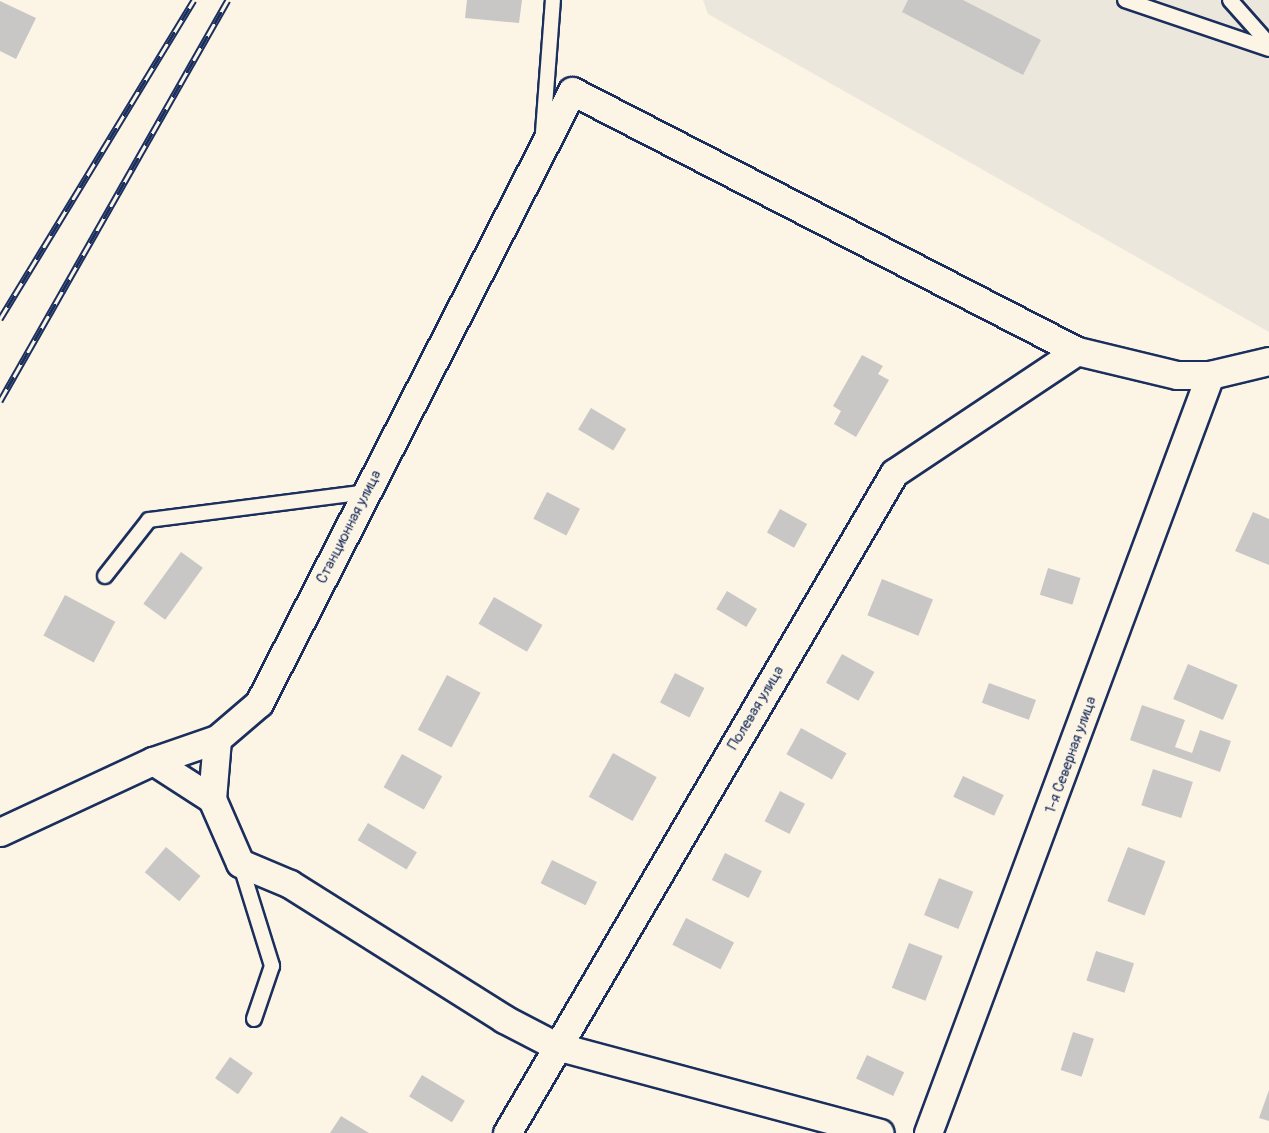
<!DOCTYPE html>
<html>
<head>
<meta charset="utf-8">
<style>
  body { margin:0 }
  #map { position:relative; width:1269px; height:1133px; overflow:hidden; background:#fcf5e5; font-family:Pangolin,sans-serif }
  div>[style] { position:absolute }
  .built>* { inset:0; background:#ece7dc }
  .building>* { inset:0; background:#c8c7c6; transform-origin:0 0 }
  .roads { filter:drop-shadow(2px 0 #1b2f5e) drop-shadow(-2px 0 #1b2f5e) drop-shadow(0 2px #1b2f5e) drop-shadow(0 -2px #1b2f5e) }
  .service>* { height:14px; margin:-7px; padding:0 7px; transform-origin:7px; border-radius:7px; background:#fcf5e5 }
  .minor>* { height:27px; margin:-13.5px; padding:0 13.5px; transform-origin:13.5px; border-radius:13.5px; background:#fcf5e5 }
  .rail>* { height:7px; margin-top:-3.5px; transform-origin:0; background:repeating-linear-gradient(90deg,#fcf5e5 0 14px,#1b2f5e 0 28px); box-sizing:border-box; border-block:2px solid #1b2f5e }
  span { translate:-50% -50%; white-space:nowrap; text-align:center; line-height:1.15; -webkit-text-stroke:6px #fcf5e5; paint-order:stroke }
  .street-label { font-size:15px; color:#1b2f5e }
</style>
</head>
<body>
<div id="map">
  <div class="built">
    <i style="clip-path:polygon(703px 0,1269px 0,1269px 332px,708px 14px)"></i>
  </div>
  <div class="building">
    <i style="clip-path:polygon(467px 0,522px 0,519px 23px,465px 18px)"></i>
    <i style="clip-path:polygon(908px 0,963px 0,1041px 40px,1023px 75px,902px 12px)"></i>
    <i style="clip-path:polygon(0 1px,36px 18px,16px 59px,0 51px)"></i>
    <i style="clip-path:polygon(862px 355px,883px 366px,878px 374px,889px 380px,856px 437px,834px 424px,841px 411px,833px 406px)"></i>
    <i style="left:591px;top:408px;width:41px;height:25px;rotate:31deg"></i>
    <i style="left:547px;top:492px;width:37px;height:30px;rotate:27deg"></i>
    <i style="left:780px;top:509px;width:31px;height:27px;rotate:29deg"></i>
    <i style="clip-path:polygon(1253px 512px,1269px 519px,1269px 565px,1235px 551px)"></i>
    <i style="left:181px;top:552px;width:27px;height:64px;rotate:36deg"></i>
    <i style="left:1048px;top:568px;width:34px;height:28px;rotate:17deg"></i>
    <i style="left:882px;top:579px;width:55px;height:39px;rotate:22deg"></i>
    <i style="left:727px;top:591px;width:35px;height:21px;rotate:31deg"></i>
    <i style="left:65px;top:595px;width:57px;height:46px;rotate:28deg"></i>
    <i style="left:494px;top:597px;width:56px;height:31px;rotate:30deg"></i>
    <i style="left:842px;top:654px;width:37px;height:33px;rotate:29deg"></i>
    <i style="left:1188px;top:664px;width:54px;height:38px;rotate:23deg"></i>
    <i style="left:675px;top:673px;width:33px;height:33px;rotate:27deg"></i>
    <i style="left:447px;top:675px;width:38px;height:62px;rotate:28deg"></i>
    <i style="left:989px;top:683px;width:50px;height:21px;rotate:20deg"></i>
    <i style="clip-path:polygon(1142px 705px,1185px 720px,1175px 747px,1192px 753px,1200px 730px,1231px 741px,1220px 772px,1130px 740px)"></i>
    <i style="left:801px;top:728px;width:52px;height:30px;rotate:29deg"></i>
    <i style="left:613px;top:753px;width:50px;height:50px;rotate:29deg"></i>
    <i style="left:402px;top:754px;width:46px;height:38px;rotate:29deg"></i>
    <i style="left:1153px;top:769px;width:42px;height:38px;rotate:18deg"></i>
    <i style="left:963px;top:776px;width:45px;height:23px;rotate:25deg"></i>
    <i style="left:780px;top:791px;width:28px;height:34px;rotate:27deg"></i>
    <i style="left:368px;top:823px;width:57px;height:20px;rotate:31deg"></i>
    <i style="left:166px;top:847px;width:45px;height:33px;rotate:40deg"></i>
    <i style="left:1128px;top:847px;width:40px;height:58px;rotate:21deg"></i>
    <i style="left:725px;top:853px;width:41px;height:30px;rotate:26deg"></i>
    <i style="left:552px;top:860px;width:50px;height:26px;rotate:26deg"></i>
    <i style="left:939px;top:878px;width:37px;height:40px;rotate:22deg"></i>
    <i style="left:686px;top:918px;width:54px;height:30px;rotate:27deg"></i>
    <i style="left:909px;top:943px;width:36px;height:48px;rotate:21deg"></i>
    <i style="left:1096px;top:951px;width:40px;height:31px;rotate:18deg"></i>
    <i style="left:1073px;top:1032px;width:22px;height:40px;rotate:18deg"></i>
    <i style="left:867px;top:1055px;width:41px;height:26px;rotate:25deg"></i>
    <i style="left:230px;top:1057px;width:28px;height:26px;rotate:35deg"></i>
    <i style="left:422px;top:1075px;width:50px;height:25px;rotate:31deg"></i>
    <i style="clip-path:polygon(1269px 1090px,1269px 1121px,1259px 1118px)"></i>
    <i style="clip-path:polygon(341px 1116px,369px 1133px,330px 1133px)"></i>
  </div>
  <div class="roads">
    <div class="service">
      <i style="left:1125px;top:0;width:152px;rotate:18.8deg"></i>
      <i style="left:1230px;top:0;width:59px;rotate:48.4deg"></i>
      <i style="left:543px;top:132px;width:132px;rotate:-85.7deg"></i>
      <i style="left:105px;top:576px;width:71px;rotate:-51.8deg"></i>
      <i style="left:149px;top:520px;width:220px;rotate:-7.3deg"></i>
      <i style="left:240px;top:863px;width:108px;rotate:72.7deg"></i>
      <i style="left:272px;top:966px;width:56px;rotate:108.8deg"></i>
    </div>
    <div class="minor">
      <i style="left:153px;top:761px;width:70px;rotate:32.8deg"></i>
      <i style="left:212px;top:799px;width:70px;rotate:66.4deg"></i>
      <i style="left:240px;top:863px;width:54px;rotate:22.8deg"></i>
      <i style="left:290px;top:884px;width:253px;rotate:32.2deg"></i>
      <i style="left:504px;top:1019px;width:59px;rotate:27.4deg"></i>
      <i style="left:556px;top:1046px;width:335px;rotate:15deg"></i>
      <i style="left:212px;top:799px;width:60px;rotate:-85.2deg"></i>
      <i style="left:0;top:832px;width:169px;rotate:-24.9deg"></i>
      <i style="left:153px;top:761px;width:68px;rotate:-19deg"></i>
      <i style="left:217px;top:739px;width:55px;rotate:-40.6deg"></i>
      <i style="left:259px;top:703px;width:687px;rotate:-62.91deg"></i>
      <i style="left:572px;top:91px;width:568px;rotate:27.24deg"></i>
      <i style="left:1077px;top:351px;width:103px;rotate:13.5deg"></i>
      <i style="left:1177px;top:375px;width:33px"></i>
      <i style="left:1210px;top:375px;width:61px;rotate:-13.3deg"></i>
      <i style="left:507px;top:1133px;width:765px;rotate:-59.61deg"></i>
      <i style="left:894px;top:473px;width:220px;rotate:-33.7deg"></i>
      <i style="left:928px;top:1133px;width:809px;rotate:-69.59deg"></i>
    </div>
  </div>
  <div class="rail">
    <i style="left:0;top:319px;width:373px;rotate:-58.7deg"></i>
    <i style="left:0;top:401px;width:461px;rotate:-60.4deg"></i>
  </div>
  <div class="street-label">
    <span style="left:349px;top:527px;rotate:-63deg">Станционная улица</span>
    <span style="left:756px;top:708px;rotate:-59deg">Полевая улица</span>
    <span style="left:1071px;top:755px;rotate:-70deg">1-я Северная улица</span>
  </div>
</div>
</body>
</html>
